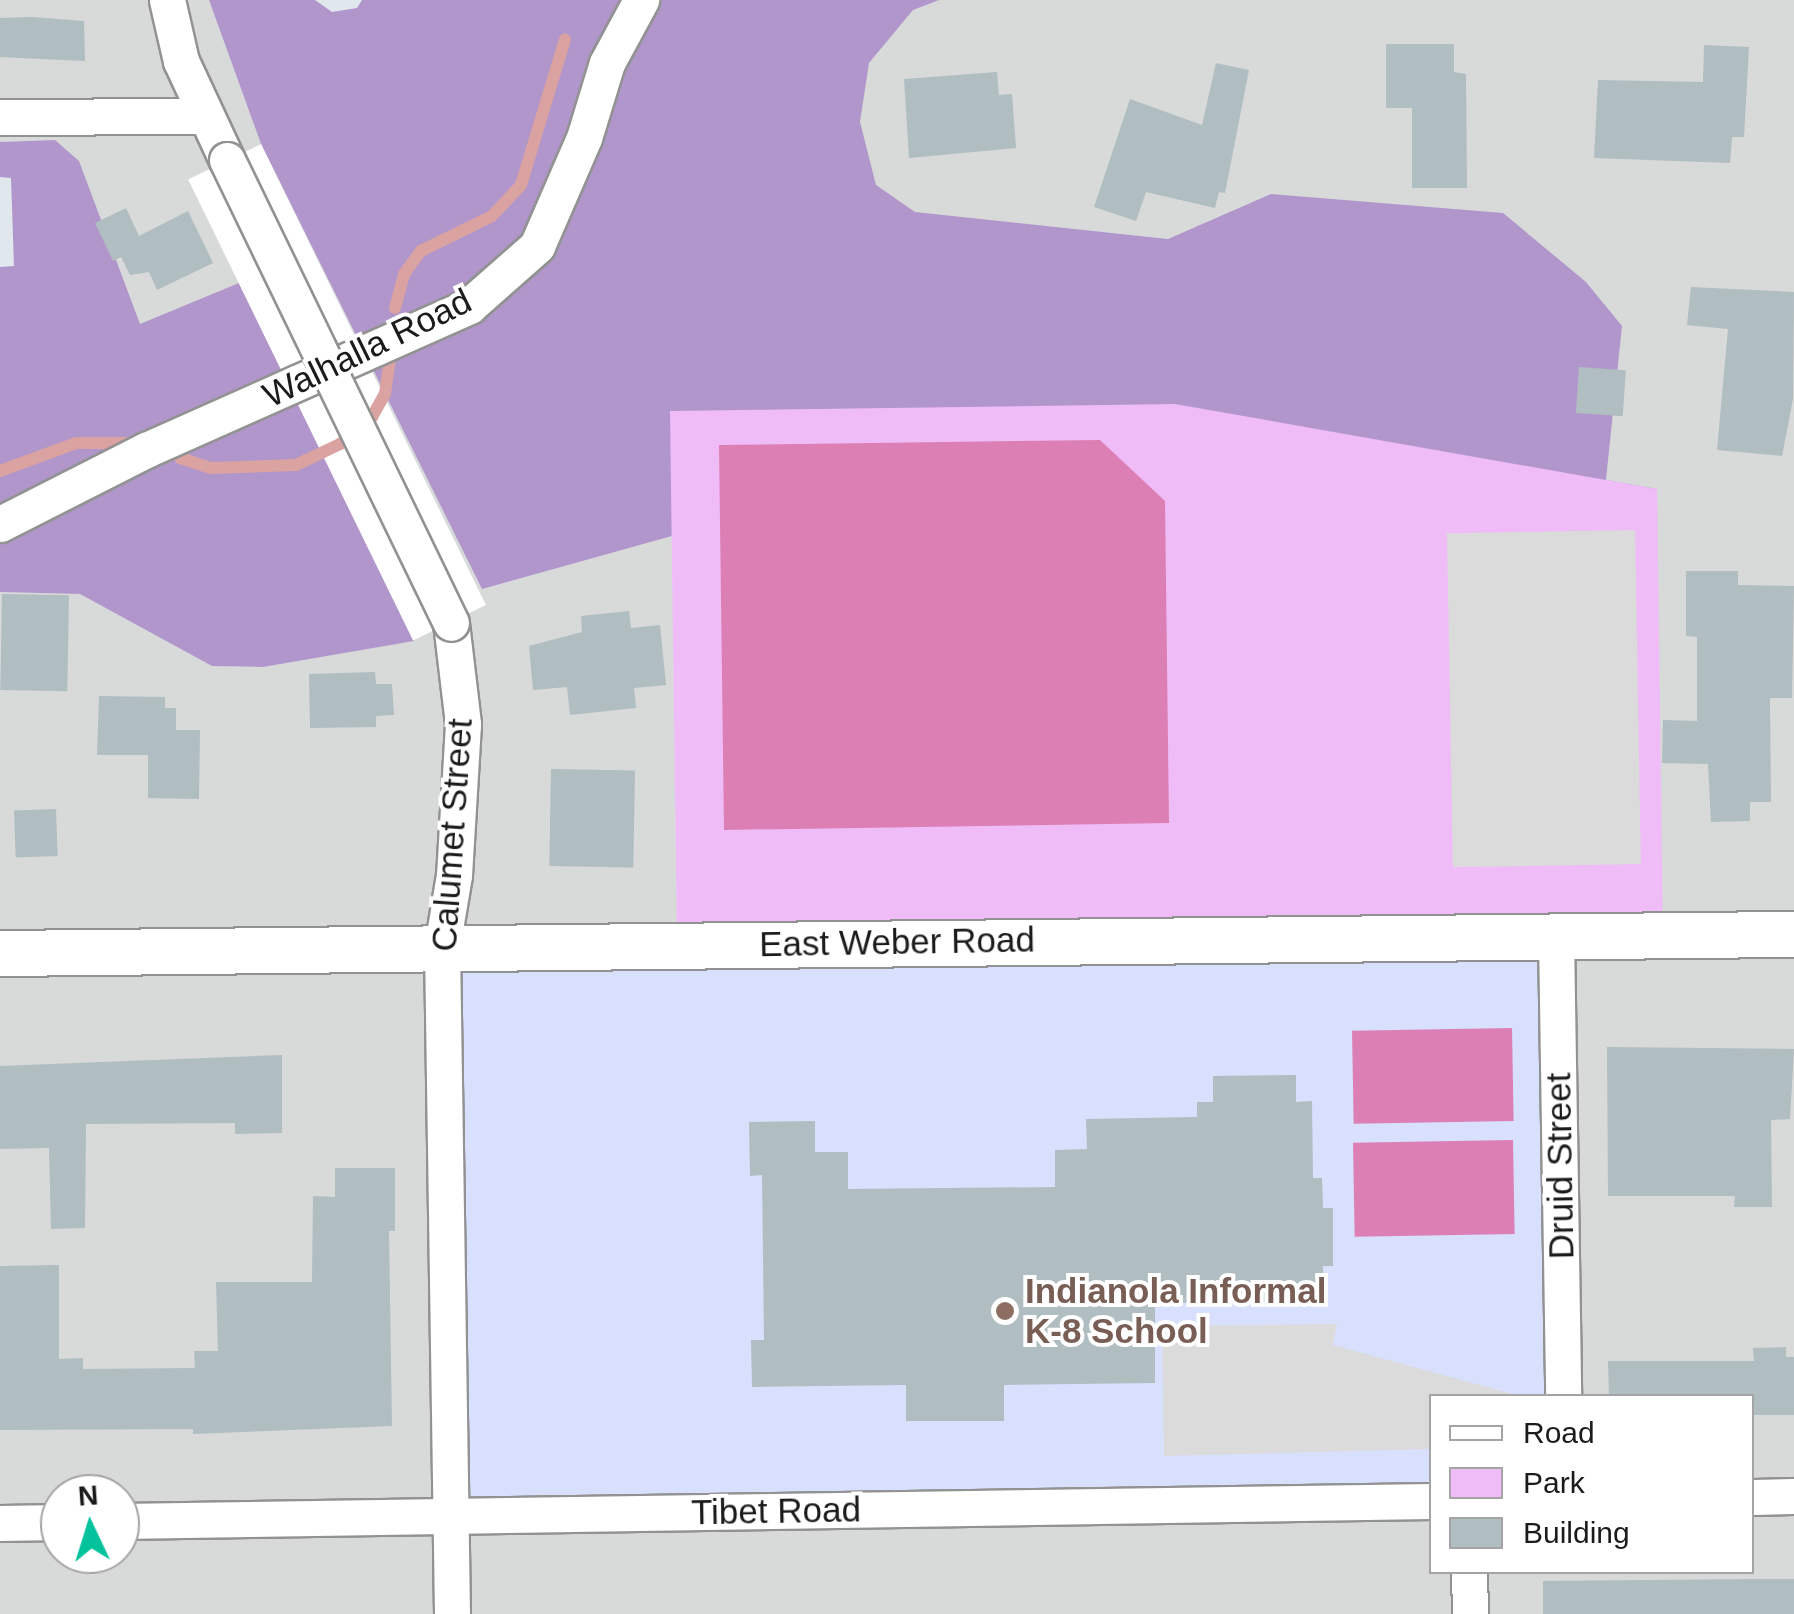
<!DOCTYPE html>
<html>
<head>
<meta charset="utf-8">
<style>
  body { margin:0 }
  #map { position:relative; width:1794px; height:1614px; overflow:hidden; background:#e0e7ed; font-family:Arial,sans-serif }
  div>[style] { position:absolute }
  .residential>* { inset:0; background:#d8d9d9 }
  .education>* { inset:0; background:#d8e0fe }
  .forest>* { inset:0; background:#b196cb }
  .park>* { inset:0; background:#f0bcf8 }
  .pitch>* { inset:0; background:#db7fb5; transform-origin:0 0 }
  .parking>* { inset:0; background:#dbdbdb; transform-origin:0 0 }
  .pier>* { inset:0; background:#fff; transform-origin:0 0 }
  .stream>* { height:12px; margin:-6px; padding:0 6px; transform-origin:6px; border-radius:6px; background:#daa2a1 }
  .building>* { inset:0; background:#b0bdc1; transform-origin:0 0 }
  .roads { filter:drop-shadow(2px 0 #929292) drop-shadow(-2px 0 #929292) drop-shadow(0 2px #929292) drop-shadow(0 -2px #929292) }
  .minor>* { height:35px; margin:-17.5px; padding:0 17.5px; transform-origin:17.5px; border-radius:17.5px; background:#fff }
  .tertiary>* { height:45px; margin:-22.5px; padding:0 22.5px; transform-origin:22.5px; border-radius:22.5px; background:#fff }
  .bridges { filter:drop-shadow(2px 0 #929292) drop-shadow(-2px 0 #929292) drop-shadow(0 2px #929292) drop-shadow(0 -2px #929292) }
  .minor-bridge>* { height:35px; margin:-17.5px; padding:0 17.5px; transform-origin:17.5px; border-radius:17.5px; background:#fff }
  .dots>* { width:28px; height:28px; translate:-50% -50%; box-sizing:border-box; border:5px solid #fff; border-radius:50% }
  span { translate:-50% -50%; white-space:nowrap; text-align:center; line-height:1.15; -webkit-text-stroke:8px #fff; paint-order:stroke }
  .street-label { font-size:35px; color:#1b1b1b }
  .education-label { font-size:35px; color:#785e54; font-weight:700 }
  .left { translate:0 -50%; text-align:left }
  .legend { position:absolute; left:1429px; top:1394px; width:325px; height:180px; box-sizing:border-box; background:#fff; border:2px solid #a4a4a4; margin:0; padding:12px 18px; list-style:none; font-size:30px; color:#1b1b1b }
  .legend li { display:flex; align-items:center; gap:20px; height:50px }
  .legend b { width:50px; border:2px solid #a4a4a4 }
  .north { position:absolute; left:40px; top:1474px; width:100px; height:100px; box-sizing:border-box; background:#fff; border:2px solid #a4a4a4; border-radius:50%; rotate:356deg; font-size:28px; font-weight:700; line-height:40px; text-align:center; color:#1b1b1b }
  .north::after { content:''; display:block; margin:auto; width:35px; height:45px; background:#04c29c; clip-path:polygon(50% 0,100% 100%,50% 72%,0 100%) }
</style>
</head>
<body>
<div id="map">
  <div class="residential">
    <i style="clip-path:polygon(evenodd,0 0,209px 0,261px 144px,482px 589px,672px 536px,677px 945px,1431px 1501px,1432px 1572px,1752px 1572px,1752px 1396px,1563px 1396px,1556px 936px,1657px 489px,1606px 480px,1622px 326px,1586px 282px,851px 206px,805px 0,1794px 0,1794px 1614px,0 1614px,0 592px,80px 594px,212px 666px,263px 667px,413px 641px,160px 379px,55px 140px,0 142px,0 0,60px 1494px,120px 1494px,120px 1554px,60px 1554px,60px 1494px)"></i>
  </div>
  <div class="education">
    <i style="clip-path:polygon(1556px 936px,1563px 1396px,1432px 1396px,1431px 1501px,451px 1516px,442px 947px)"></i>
  </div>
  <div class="forest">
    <i style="clip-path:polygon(209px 0,315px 0,332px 12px,357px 8px,362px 0,939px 0,913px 10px,869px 63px,860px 122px,876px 185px,915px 212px,1168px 239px,1271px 194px,1503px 213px,1586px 282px,1622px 326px,1606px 480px,1657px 489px,672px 536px,482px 589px,261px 144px)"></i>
    <i style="clip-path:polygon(55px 140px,79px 161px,140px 324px,239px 283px,414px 641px,263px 667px,212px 666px,80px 594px,0 592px,0 267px,14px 266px,11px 178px,0 177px,0 142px)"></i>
  </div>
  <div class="park">
    <i style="clip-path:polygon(1175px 404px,1657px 489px,1663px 935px,677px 945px,670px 411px)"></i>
  </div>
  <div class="pitch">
    <i style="clip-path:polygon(1100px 440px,1165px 501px,1169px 823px,724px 830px,719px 445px)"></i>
    <i style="left:1512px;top:1028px;width:93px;height:160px;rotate:89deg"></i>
    <i style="left:1513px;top:1140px;width:94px;height:160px;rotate:89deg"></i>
  </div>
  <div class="parking">
    <i style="left:1635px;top:530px;width:334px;height:188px;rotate:89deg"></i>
    <i style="clip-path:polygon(1337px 1324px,1333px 1345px,1520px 1396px,1432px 1396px,1431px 1449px,1164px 1456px,1162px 1326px)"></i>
  </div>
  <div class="pier">
    <i style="left:261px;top:144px;width:513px;height:81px;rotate:64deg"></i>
  </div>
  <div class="stream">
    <i style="left:395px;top:308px;width:35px;rotate:-75deg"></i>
    <i style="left:404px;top:274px;width:29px;rotate:-54deg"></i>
    <i style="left:421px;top:251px;width:79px;rotate:-26.2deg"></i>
    <i style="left:492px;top:216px;width:42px;rotate:-46.9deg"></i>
    <i style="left:521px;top:185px;width:152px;rotate:-73.2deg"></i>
    <i style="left:180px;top:458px;width:33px;rotate:18deg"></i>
    <i style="left:211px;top:468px;width:85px;rotate:-2deg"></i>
    <i style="left:296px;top:465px;width:49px;rotate:-25.5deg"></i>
    <i style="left:340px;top:444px;width:42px;rotate:-40.2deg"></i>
    <i style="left:372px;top:417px;width:26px;rotate:-61deg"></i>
    <i style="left:385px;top:394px;width:35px;rotate:-82deg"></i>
    <i style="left:0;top:471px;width:81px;rotate:-20.2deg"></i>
    <i style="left:76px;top:443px;width:61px"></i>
  </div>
  <div class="building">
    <i style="clip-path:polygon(32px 17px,84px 21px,85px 61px,0 57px,0 18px)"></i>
    <i style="clip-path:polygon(1386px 44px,1454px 44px,1454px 72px,1466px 74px,1467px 188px,1412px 188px,1412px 108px,1386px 108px)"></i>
    <i style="clip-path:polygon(1704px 45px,1749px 47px,1744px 137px,1732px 137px,1730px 163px,1594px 158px,1598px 80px,1703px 82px)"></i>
    <i style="clip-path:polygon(1216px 63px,1249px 70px,1225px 193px,1219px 192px,1215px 208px,1146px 192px,1136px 221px,1094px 207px,1130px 99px,1202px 125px)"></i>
    <i style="clip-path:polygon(997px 72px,999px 95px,1012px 94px,1016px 148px,909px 158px,904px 79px)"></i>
    <i style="clip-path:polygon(126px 208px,139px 236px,188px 211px,213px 263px,157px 290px,149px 272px,130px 275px,121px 257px,113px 261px,95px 223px)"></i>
    <i style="clip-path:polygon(1691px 287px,1794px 292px,1793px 399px,1782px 456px,1717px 450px,1728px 329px,1687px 325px)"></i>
    <i style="left:1579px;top:367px;width:47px;height:46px;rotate:4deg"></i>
    <i style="clip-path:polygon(1686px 571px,1738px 571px,1738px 585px,1794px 586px,1792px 698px,1770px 698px,1771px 802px,1750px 802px,1750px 821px,1711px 822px,1708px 764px,1662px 763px,1663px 720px,1697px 721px,1697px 637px,1686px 636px)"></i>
    <i style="left:2px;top:594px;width:67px;height:96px;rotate:1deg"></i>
    <i style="clip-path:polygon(629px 611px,631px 628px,660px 625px,666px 685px,634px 688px,636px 708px,570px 715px,567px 687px,533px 690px,529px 646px,582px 632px,581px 616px)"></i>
    <i style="clip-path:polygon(375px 672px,376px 684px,392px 684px,394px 715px,376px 716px,376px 727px,310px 728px,309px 674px)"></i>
    <i style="clip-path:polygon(99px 696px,165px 697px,165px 708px,176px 708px,176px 730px,200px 730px,199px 799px,148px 798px,148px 755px,97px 755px)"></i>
    <i style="left:551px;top:769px;width:84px;height:97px;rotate:1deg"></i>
    <i style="left:56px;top:809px;width:47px;height:42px;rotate:88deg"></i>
    <i style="clip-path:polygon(1607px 1047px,1794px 1049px,1790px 1119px,1771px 1120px,1772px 1207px,1734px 1207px,1735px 1196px,1608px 1196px)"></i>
    <i style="clip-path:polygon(282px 1055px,282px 1133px,235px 1134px,235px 1123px,86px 1124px,85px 1228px,51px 1229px,49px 1148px,0 1149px,0 1066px)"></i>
    <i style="clip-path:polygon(1296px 1075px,1296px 1102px,1312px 1101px,1313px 1178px,1322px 1178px,1323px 1208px,1333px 1208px,1333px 1266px,1323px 1266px,1324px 1301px,1155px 1303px,1155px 1383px,1004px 1385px,1004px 1421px,906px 1421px,906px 1385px,752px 1387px,751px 1340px,764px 1340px,762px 1175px,750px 1176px,749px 1122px,815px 1121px,815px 1152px,848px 1152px,848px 1189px,1055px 1187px,1055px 1150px,1087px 1149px,1086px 1119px,1197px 1117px,1197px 1102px,1213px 1102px,1213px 1076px)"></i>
    <i style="clip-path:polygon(335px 1168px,395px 1168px,395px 1231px,389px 1231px,392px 1426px,193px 1434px,193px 1429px,0 1430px,0 1266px,59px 1265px,59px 1359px,83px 1358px,83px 1369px,195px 1368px,194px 1351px,218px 1351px,216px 1282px,312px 1282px,313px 1196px,335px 1197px)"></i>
    <i style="clip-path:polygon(1786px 1347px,1786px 1357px,1794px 1357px,1794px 1415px,1754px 1415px,1754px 1396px,1609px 1396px,1608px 1361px,1754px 1361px,1753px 1348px)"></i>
    <i style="clip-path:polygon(1754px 1579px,1794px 1579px,1794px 1614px,1543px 1614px,1543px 1581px)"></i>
  </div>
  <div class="roads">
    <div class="minor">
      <i style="left:167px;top:0;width:63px;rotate:77.1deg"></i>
      <i style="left:181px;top:61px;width:109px;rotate:65.1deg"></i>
      <i style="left:0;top:117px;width:205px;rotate:-0.3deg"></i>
      <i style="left:0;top:524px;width:164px;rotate:-26.9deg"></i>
      <i style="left:146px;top:450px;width:354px;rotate:-24deg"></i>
      <i style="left:469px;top:306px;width:91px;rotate:-41.4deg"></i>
      <i style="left:537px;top:246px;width:118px;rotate:-66.5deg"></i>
      <i style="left:584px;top:138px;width:78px;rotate:-73deg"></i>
      <i style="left:607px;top:63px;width:72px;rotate:-61.6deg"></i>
      <i style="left:451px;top:623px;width:102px;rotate:83.2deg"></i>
      <i style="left:463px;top:724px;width:151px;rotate:93.4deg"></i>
      <i style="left:454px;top:875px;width:73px;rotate:99.5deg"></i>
      <i style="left:442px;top:947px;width:667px;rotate:89.14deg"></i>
      <i style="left:1556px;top:936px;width:460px;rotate:89.1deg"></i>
      <i style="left:1752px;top:1497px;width:42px;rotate:-1.4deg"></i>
      <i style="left:120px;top:1521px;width:1312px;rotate:-0.87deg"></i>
      <i style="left:0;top:1523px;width:60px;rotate:-1deg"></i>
      <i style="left:1469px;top:1572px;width:42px;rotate:88.6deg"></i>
    </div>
    <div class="tertiary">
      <i style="left:0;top:953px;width:1794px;rotate:-0.61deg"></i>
    </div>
  </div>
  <div class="bridges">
    <div class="minor-bridge">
      <i style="left:227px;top:160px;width:514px;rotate:64.18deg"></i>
    </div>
  </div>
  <div class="dots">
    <i style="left:1005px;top:1311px;background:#8d6e63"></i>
  </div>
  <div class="street-label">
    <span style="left:367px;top:348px;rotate:-26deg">Walhalla Road</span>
    <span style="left:452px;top:835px;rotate:-86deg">Calumet Street</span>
    <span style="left:897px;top:942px;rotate:-1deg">East Weber Road</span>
    <span style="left:1560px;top:1166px;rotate:-91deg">Druid Street</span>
    <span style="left:776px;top:1511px;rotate:-1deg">Tibet Road</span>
  </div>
  <div class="education-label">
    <span class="left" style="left:1025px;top:1311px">Indianola Informal<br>K-8 School</span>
  </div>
  <ul class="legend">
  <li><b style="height:12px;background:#fff"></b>Road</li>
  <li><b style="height:28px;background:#f0bcf8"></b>Park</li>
  <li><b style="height:28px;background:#b0bdc1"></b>Building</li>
  </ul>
  <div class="north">N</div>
</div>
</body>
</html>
